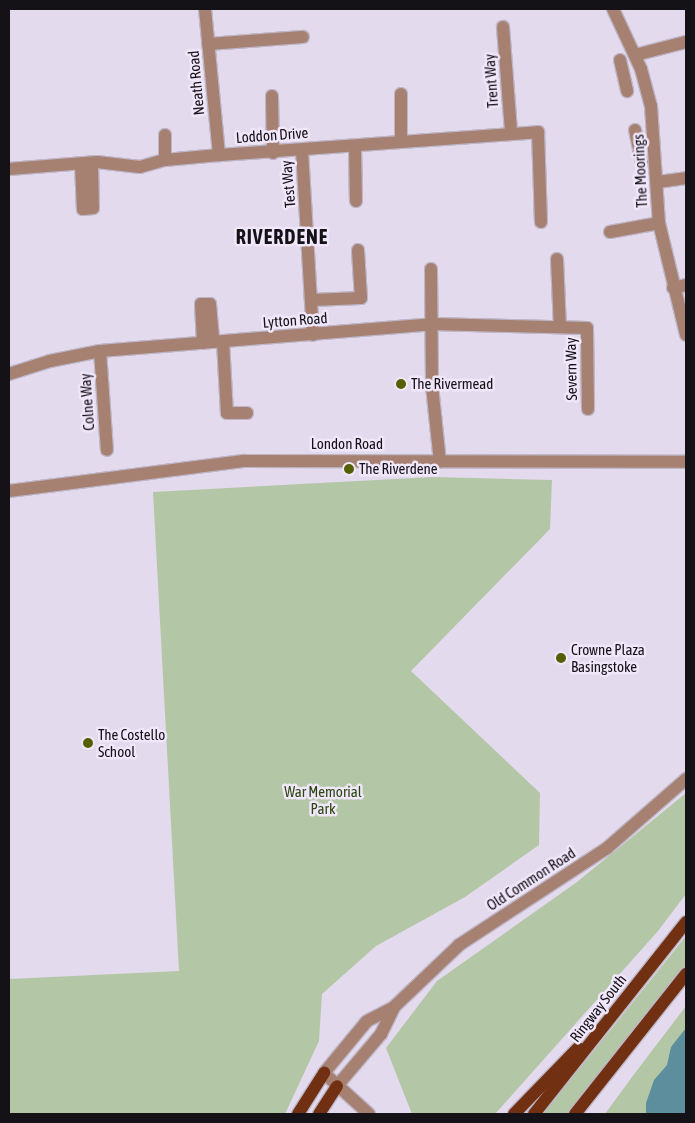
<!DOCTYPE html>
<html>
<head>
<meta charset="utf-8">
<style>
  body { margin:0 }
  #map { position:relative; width:695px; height:1123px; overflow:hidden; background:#e3daee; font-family:"Asap Condensed",sans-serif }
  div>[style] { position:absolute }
  .green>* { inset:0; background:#b3c6a5 }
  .water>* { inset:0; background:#5d8e9e }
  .roads { filter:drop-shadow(1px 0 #beb6c7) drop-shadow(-1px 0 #beb6c7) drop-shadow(0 1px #beb6c7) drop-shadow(0 -1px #beb6c7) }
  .minor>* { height:12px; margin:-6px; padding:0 6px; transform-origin:6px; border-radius:6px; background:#a68070 }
  .tertiary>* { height:12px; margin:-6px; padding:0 6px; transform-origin:6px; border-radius:6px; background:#a68070 }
  .primary>* { height:12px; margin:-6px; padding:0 6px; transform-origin:6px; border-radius:6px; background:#703011 }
  .dots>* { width:14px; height:14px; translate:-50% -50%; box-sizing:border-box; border:2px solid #f0e7fb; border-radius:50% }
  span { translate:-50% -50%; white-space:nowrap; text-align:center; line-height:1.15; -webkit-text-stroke:5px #f0e7fb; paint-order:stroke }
  .street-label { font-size:15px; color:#141117 }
  .poi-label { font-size:15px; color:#141117 }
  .left { translate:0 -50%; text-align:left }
  .park-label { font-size:15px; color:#2b460d }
  .district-label { font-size:20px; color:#141117; font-weight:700; letter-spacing:1px }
  .frame { position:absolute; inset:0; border:10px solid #141117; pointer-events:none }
</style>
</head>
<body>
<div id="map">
  <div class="green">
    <i style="clip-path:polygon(433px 477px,552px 480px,550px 529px,411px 671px,540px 793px,539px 845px,465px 897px,376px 946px,322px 994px,319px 1041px,285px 1114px,9px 1114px,9px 979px,179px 971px,153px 492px)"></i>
    <i style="clip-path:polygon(686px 793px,686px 894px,658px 931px,495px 1114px,412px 1114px,386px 1048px,437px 981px,577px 882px)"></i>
    <i style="clip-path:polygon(686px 936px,686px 968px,567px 1114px,543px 1114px)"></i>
    <i style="clip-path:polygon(686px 1006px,686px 1114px,605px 1114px,632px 1077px)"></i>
  </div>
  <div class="water">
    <i style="clip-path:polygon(686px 1028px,686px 1114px,646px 1114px,646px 1103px,654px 1080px,667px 1065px,671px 1047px)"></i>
  </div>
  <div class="roads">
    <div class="minor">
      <i style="left:205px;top:9px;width:147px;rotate:84.5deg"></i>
      <i style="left:613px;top:9px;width:66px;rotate:65deg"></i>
      <i style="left:641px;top:69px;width:38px;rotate:75deg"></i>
      <i style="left:651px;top:106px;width:117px;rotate:86.1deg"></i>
      <i style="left:659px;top:223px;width:115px;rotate:76.4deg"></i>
      <i style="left:503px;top:27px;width:105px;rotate:85.6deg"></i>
      <i style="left:208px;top:44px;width:95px;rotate:-4.2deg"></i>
      <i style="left:635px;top:55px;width:53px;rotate:-14.3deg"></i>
      <i style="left:620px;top:60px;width:32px;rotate:77deg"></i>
      <i style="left:401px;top:94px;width:48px;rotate:90deg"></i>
      <i style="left:272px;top:96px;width:57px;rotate:89deg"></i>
      <i style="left:635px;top:130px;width:33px;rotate:78deg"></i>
      <i style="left:165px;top:135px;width:25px;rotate:90deg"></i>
      <i style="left:355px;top:146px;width:55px;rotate:89deg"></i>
      <i style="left:302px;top:151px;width:184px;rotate:86.6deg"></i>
      <i style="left:81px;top:164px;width:45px;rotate:87.5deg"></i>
      <i style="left:83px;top:209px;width:10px;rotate:-6deg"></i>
      <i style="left:93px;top:208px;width:44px;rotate:-91.3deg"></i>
      <i style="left:9px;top:169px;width:88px;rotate:-4.5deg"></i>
      <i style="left:97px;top:162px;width:43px;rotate:6.6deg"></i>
      <i style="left:140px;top:167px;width:26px;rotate:-16deg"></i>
      <i style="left:165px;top:160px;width:54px;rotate:-5.3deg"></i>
      <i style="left:219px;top:155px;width:320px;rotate:-4.1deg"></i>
      <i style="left:538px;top:132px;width:90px;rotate:88.1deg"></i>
      <i style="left:658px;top:182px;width:28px;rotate:-8deg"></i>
      <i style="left:610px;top:232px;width:50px;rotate:-10.4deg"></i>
      <i style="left:557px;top:259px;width:68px;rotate:87.5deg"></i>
      <i style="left:431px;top:269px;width:117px;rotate:89.5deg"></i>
      <i style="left:432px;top:386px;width:76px;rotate:84deg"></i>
      <i style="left:673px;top:288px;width:13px;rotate:-13deg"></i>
      <i style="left:312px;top:300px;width:49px;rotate:-2.3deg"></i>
      <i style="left:361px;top:298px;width:48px;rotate:-93.6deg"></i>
      <i style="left:223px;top:342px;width:71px;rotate:86.8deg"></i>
      <i style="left:227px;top:413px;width:20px"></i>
      <i style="left:203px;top:343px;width:39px;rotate:-93deg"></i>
      <i style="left:201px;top:304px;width:9px"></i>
      <i style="left:210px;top:304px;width:38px;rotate:85deg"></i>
      <i style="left:100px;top:351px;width:99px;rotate:86deg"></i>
      <i style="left:9px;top:374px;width:43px;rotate:-17.6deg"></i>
      <i style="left:50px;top:361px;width:51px;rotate:-11.3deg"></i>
      <i style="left:100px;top:351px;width:333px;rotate:-4.6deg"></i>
      <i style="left:432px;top:324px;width:155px;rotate:1.5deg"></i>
      <i style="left:587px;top:328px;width:81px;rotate:89.3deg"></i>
    </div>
    <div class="tertiary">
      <i style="left:9px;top:491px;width:236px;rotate:-7.3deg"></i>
      <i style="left:243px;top:461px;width:443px;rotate:0.1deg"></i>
      <i style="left:337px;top:1086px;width:68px;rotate:-49.8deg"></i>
      <i style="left:381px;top:1034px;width:30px;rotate:-64deg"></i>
      <i style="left:369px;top:1114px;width:61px;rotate:-137.7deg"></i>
      <i style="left:324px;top:1073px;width:67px;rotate:-50.4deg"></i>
      <i style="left:367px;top:1021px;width:30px;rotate:-27deg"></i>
      <i style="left:394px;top:1007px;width:90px;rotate:-43.6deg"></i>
      <i style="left:459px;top:945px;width:177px;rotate:-33.2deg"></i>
      <i style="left:607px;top:848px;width:105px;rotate:-41.1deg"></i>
    </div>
    <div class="primary">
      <i style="left:298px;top:1114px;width:49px;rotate:-57.6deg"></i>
      <i style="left:319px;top:1114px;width:33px;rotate:-57deg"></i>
      <i style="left:514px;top:1114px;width:92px;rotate:-45.9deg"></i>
      <i style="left:534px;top:1114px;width:245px;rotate:-51.6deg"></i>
      <i style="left:575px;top:1114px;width:179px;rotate:-51.6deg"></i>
    </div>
  </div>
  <div class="dots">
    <i style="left:401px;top:384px;background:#545f00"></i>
    <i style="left:349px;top:469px;background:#545f00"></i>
    <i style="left:561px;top:658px;background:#545f00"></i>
    <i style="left:88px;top:743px;background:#545f00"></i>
  </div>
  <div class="street-label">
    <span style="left:491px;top:81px;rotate:-94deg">Trent Way</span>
    <span style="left:196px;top:83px;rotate:-95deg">Neath Road</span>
    <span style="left:272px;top:135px;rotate:-4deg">Loddon Drive</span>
    <span style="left:640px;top:171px;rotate:-93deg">The Moorings</span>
    <span style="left:288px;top:184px;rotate:-95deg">Test Way</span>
    <span style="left:295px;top:320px;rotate:-4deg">Lytton Road</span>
    <span style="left:571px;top:369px;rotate:-91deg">Severn Way</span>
    <span style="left:87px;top:402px;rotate:-94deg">Colne Way</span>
    <span style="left:347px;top:444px">London Road</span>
    <span style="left:531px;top:879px;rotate:-33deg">Old Common Road</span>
    <span style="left:598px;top:1008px;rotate:-52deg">Ringway South</span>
  </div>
  <div class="poi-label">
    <span class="left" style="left:411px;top:384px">The Rivermead</span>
    <span class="left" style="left:359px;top:469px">The Riverdene</span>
    <span class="left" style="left:571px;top:658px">Crowne Plaza<br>Basingstoke</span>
    <span class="left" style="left:98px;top:743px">The Costello<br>School</span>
  </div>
  <div class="park-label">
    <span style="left:323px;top:800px">War Memorial<br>Park</span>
  </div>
  <div class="district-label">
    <span style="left:282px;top:236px">RIVERDENE</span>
  </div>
  <div class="frame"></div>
</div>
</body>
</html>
